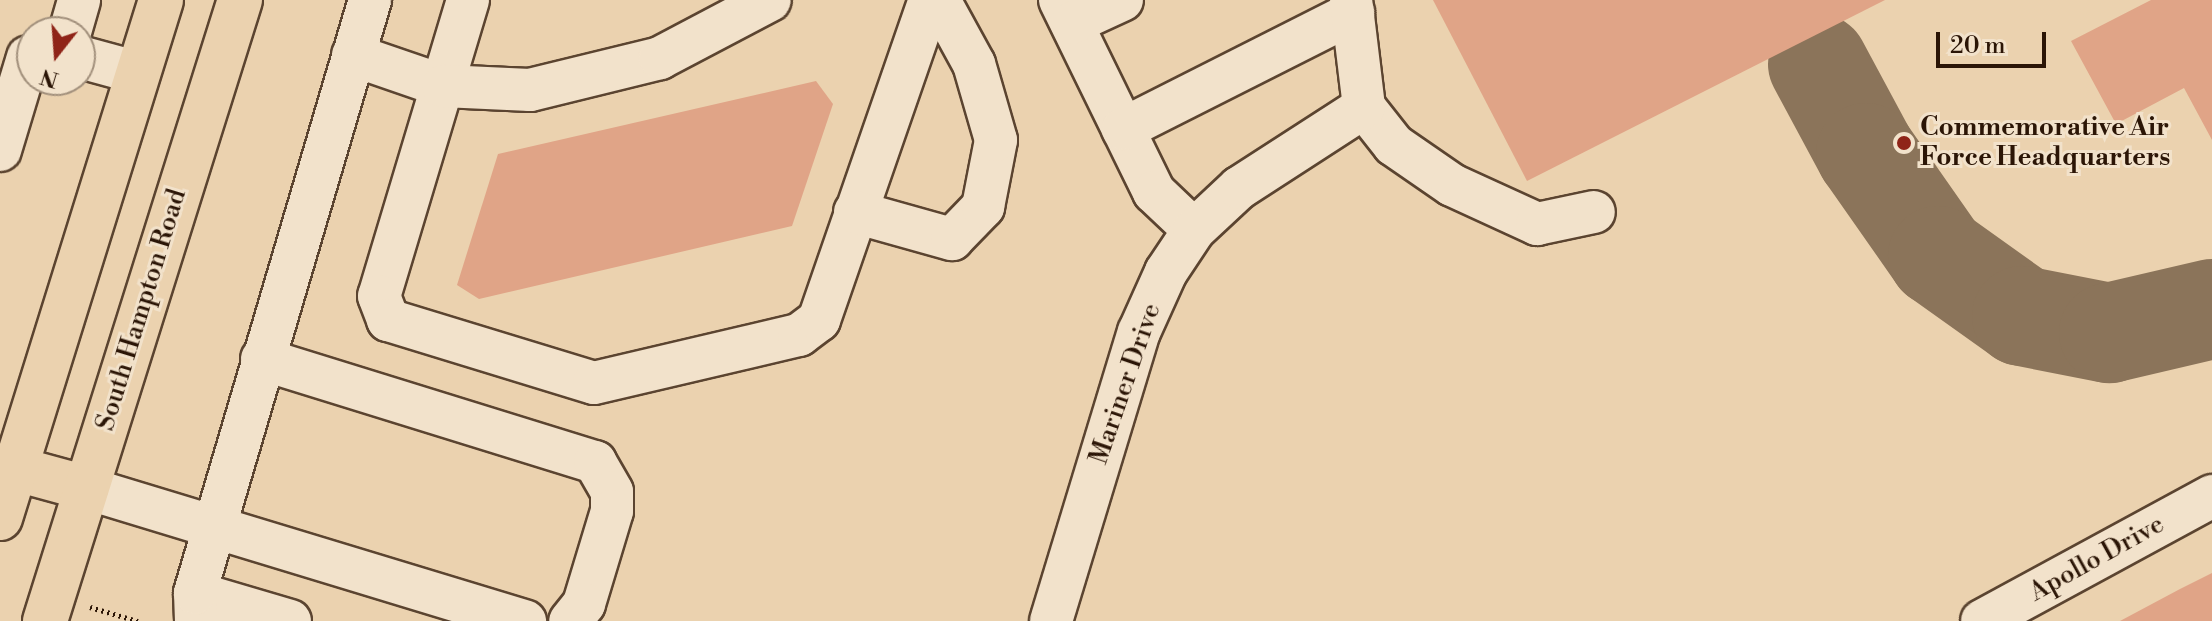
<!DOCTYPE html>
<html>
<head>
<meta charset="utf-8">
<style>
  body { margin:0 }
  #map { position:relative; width:2212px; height:621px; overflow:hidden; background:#ebd2af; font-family:"Libre Bodoni",serif }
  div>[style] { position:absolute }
  .taxiway>* { height:100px; margin:-50px; padding:0 50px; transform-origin:50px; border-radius:50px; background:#8b745a }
  .building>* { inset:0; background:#e0a487 }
  .path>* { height:5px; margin-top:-2.5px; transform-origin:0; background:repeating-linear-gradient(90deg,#2b1506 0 2px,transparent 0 6px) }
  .roads { filter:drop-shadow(2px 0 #5b4430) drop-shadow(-2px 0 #5b4430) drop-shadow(0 2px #5b4430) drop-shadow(0 -2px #5b4430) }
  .minor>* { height:42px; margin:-21px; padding:0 21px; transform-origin:21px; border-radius:21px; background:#f2e2cb }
  .major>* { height:44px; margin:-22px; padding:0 22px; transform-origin:22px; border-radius:22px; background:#ebd2af }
  .dots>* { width:22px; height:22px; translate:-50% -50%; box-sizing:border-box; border:4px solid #f2e2cb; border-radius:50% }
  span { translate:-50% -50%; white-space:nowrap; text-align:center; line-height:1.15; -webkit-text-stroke:6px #f2e2cb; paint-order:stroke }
  .poi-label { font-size:26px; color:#2b1506; font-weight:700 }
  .left { translate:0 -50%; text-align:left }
  .street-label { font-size:26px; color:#2b1506 }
  .north { position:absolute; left:16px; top:16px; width:80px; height:80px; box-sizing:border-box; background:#f2e2cb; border:2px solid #a2907c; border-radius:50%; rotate:197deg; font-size:22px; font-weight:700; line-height:32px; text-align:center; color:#2b1506 }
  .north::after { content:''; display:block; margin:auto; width:28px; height:36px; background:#8f2418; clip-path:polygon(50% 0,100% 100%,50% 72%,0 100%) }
  .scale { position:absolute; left:1936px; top:32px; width:110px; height:36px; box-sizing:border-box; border:4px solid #2b1506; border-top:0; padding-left:10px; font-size:24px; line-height:28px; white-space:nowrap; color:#2b1506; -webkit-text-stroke:6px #f2e2cb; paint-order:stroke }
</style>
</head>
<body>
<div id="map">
  <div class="taxiway">
    <i style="left:1818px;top:64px;width:101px;rotate:61.7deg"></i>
    <i style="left:1866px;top:153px;width:126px;rotate:55deg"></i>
    <i style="left:1938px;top:256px;width:103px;rotate:35.5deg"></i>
    <i style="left:2022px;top:316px;width:89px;rotate:11.1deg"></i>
    <i style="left:2109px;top:333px;width:106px;rotate:-13.1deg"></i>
  </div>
  <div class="building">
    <i style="clip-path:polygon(1433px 0,1885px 0,1527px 181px)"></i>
    <i style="clip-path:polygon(2151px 0,2212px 0,2212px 140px,2184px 88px,2116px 124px,2071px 41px)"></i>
    <i style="clip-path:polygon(816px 81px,833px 104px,792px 226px,479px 299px,457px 285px,498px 154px)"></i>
    <i style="clip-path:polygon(2212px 573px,2212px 621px,2120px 621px,2180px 589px)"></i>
  </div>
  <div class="path">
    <i style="left:90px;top:607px;width:50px;rotate:16.3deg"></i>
  </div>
  <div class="roads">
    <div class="minor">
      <i style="left:468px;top:0;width:309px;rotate:106.7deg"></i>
      <i style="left:379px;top:296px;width:26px;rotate:69deg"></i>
      <i style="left:388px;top:320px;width:215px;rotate:17deg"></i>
      <i style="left:594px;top:383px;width:211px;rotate:-13.2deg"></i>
      <i style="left:799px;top:335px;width:25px;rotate:-37deg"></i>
      <i style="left:819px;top:320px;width:339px;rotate:-70.9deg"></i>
      <i style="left:1060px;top:0;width:214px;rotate:63.9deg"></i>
      <i style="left:1154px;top:192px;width:55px;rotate:43.5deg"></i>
      <i style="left:1072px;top:23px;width:55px;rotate:-24.7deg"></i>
      <i style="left:70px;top:32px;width:33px;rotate:-74deg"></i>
      <i style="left:353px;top:55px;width:95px;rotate:19deg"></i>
      <i style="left:443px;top:86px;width:87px;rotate:2.6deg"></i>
      <i style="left:530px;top:90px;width:134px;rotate:-13.8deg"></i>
      <i style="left:660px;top:58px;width:124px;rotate:-27.8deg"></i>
      <i style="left:80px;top:57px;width:61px;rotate:15.2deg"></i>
      <i style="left:1364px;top:107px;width:48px;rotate:51.7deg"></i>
      <i style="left:1394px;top:145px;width:70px;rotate:34.6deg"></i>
      <i style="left:1452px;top:185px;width:94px;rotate:24.6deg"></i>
      <i style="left:1537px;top:224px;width:58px;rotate:-11.9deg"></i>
      <i style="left:1123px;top:129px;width:258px;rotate:-26.8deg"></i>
      <i style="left:0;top:150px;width:97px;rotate:-73.2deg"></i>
      <i style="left:855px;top:212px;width:101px;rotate:15.6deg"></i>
      <i style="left:952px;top:239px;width:45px;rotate:-45.9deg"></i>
      <i style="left:983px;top:207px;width:68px;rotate:-79deg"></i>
      <i style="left:996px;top:140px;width:79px;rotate:-106.1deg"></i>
      <i style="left:974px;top:64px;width:73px;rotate:-118.7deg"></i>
      <i style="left:262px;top:359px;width:349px;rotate:17.2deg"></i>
      <i style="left:595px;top:462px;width:34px;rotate:60deg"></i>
      <i style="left:612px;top:492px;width:19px;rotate:90deg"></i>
      <i style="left:612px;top:511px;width:97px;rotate:106.8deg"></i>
      <i style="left:584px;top:604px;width:22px;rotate:129deg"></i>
      <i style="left:86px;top:488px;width:459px;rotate:16.9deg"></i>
      <i style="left:195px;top:593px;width:99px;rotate:16.4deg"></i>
      <i style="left:196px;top:621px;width:28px;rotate:-92deg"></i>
      <i style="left:195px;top:593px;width:618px;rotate:-73.56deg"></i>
      <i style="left:1051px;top:621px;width:302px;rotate:-73.1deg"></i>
      <i style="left:1139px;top:332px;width:66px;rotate:-65.8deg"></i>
      <i style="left:1166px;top:272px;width:50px;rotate:-56.3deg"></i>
      <i style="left:1194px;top:230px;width:62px;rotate:-43deg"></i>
      <i style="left:1239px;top:188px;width:149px;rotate:-32.9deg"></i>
      <i style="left:1364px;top:107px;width:108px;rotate:-96.9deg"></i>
      <i style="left:1982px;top:621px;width:262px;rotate:-28.5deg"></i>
    </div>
    <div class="major">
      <i style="left:13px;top:468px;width:76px;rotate:15.3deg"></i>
      <i style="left:0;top:518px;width:542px;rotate:-72.73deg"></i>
      <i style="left:45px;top:621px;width:651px;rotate:-72.57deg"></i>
    </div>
  </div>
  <div class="dots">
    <i style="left:1904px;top:143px;background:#8f2418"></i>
  </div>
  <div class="poi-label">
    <span class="left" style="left:1920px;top:143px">Commemorative Air<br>Force Headquarters</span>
  </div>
  <div class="street-label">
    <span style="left:142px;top:310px;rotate:-73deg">South Hampton Road</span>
    <span style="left:1126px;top:384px;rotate:-71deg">Mariner Drive</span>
    <span style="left:2097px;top:559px;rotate:-29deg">Apollo Drive</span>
  </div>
  <div class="north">N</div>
  <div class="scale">20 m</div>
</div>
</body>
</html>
